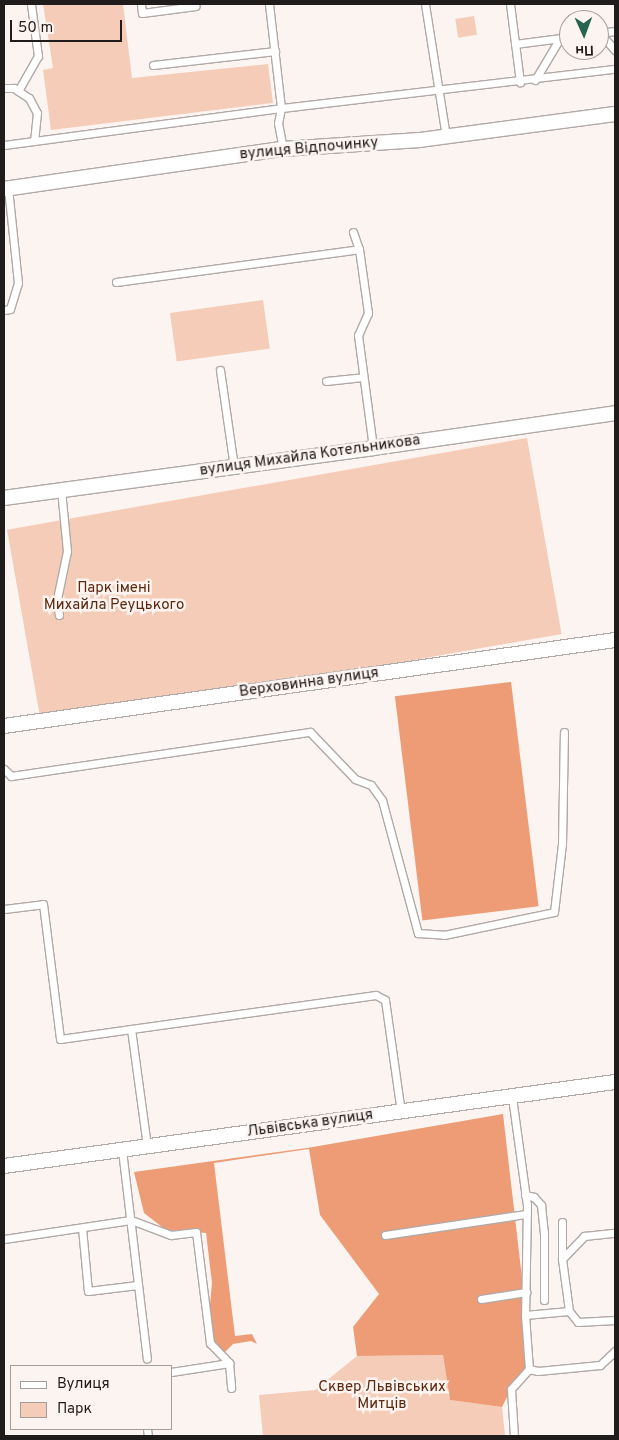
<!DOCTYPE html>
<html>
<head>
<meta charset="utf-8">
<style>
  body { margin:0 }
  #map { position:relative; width:619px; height:1440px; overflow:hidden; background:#fcf4f1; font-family:Overpass,sans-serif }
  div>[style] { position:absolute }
  .green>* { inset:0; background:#f5ccb8; transform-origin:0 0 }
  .forest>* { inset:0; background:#ed9c76; transform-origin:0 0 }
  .roads { filter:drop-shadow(1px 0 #b0a9a6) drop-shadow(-1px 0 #b0a9a6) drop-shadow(0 1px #b0a9a6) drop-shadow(0 -1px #b0a9a6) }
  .lane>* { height:7px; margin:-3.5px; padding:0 3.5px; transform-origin:3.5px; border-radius:3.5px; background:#fff }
  .street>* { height:14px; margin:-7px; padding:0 7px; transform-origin:7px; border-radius:7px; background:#fff }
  span { translate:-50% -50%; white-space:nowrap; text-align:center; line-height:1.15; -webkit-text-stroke:5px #fcf4f1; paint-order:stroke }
  .street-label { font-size:15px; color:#1f1c1b }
  .park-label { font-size:15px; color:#5c290e }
  .frame { position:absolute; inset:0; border:5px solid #1f1c1b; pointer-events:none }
  .legend { position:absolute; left:10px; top:1365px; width:162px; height:65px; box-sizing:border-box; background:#fcf4f1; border:1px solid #a49e9b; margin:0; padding:6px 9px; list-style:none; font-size:15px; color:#1f1c1b }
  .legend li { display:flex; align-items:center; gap:10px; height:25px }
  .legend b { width:25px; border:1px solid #a49e9b }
  .north { position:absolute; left:559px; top:10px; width:50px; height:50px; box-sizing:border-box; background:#fcf4f1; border:1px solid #a49e9b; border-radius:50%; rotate:178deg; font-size:14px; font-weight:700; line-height:20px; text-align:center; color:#1f1c1b }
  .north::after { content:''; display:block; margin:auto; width:18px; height:22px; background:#27644f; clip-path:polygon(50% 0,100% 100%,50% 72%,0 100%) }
  .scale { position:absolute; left:10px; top:20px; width:112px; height:22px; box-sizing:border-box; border:2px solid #1f1c1b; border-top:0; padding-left:6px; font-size:15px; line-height:18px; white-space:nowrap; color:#1f1c1b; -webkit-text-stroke:4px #fcf4f1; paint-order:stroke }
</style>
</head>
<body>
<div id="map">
  <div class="green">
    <i style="clip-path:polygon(43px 4px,123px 4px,132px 78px,268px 64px,273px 103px,51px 130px,43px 70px,53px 68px)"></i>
    <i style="left:474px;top:16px;width:19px;height:19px;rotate:81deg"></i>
    <i style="left:263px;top:300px;width:49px;height:94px;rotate:82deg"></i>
    <i style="left:527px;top:438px;width:199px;height:528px;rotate:80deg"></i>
    <i style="clip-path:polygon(443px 1355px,450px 1400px,502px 1407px,505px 1436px,263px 1436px,259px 1395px,315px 1390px,357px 1356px)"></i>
  </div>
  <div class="forest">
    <i style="left:511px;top:682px;width:226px;height:117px;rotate:83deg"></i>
    <i style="clip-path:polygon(503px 1114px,525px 1304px,529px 1369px,511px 1389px,502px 1407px,450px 1400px,443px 1355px,357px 1356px,353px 1327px,379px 1294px,320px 1215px,309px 1149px,214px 1163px,235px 1336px,252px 1334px,257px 1344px,251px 1341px,233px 1344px,221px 1356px,206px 1347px,212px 1283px,206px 1233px,166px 1230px,144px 1213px,134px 1172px,307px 1148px)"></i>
  </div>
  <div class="roads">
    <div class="lane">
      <i style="left:141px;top:4px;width:9px;rotate:84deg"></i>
      <i style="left:142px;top:13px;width:54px;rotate:-7.4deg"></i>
      <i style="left:269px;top:4px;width:105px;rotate:83.4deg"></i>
      <i style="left:281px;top:108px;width:15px;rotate:101deg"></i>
      <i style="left:278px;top:123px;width:26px;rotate:79deg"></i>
      <i style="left:425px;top:4px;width:135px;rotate:81deg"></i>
      <i style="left:510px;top:4px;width:79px;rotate:82.7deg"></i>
      <i style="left:599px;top:33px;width:16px;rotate:-7deg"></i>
      <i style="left:600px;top:33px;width:23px;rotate:49deg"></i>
      <i style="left:515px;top:44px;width:54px;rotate:-7.4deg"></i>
      <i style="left:153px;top:65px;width:123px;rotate:-6.5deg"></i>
      <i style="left:535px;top:80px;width:49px;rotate:-59.2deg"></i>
      <i style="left:4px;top:88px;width:10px"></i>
      <i style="left:14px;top:88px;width:18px;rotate:34deg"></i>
      <i style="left:29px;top:98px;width:17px;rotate:62deg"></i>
      <i style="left:37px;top:113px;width:28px;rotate:96deg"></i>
      <i style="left:18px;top:91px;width:40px;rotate:-60.3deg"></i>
      <i style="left:38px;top:56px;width:52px;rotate:-97.7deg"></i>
      <i style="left:4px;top:145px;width:279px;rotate:-7.6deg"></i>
      <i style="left:281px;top:108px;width:336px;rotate:-6.7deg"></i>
      <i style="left:353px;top:232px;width:18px;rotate:71deg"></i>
      <i style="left:116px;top:282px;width:245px;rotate:-7.7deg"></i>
      <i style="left:359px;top:249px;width:65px;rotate:82deg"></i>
      <i style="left:368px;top:313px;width:24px;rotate:114deg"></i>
      <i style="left:358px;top:335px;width:114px;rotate:82.4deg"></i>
      <i style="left:4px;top:310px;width:6px;rotate:-9deg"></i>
      <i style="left:10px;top:309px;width:27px;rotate:-73deg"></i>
      <i style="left:18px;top:283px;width:96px;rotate:-96deg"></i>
      <i style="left:220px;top:370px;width:98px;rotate:81.8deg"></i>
      <i style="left:326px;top:381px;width:37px;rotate:-6deg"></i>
      <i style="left:59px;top:615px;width:16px;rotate:-97deg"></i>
      <i style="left:57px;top:599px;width:49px;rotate:-78.2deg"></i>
      <i style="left:67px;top:551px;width:61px;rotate:-95.6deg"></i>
      <i style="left:4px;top:769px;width:10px;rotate:45deg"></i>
      <i style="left:11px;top:776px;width:302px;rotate:-8.4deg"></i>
      <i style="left:310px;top:732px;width:65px;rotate:46.2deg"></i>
      <i style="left:355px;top:779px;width:17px;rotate:21deg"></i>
      <i style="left:371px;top:785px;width:19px;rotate:54deg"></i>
      <i style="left:382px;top:800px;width:138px;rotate:74.9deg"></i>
      <i style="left:418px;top:933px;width:26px;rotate:4deg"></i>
      <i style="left:444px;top:935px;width:112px;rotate:-11.8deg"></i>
      <i style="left:554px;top:912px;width:68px;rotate:-83.3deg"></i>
      <i style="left:562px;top:844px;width:112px;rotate:-89deg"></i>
      <i style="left:4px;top:909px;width:39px;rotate:-7deg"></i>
      <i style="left:43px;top:904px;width:136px;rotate:82.8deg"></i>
      <i style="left:60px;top:1039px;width:72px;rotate:-8deg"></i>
      <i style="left:131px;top:1029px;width:118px;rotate:82.2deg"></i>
      <i style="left:131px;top:1029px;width:247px;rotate:-7.9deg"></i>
      <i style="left:376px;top:995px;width:10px;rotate:29deg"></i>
      <i style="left:385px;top:1000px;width:113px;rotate:81.9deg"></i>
      <i style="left:512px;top:1097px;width:109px;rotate:82.1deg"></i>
      <i style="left:527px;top:1205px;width:110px;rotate:91deg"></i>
      <i style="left:525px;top:1315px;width:54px;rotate:85.8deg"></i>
      <i style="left:529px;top:1369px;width:9px;rotate:13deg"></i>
      <i style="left:538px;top:1371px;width:62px;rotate:-5.5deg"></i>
      <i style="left:600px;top:1365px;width:21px;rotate:-43deg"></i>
      <i style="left:122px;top:1150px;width:210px;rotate:83.2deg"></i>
      <i style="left:525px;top:1195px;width:9px;rotate:13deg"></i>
      <i style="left:534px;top:1197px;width:11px;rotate:49deg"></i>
      <i style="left:541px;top:1205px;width:28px;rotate:84deg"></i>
      <i style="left:544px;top:1233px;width:67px;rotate:90deg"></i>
      <i style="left:562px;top:1222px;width:37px;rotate:90deg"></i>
      <i style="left:562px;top:1259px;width:52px;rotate:82.3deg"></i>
      <i style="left:569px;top:1311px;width:14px;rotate:51deg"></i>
      <i style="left:578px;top:1322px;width:37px;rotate:-3deg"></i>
      <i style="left:82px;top:1228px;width:63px;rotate:84.6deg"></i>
      <i style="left:88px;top:1291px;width:50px;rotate:-6.8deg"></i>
      <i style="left:385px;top:1235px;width:143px;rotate:-8.5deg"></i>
      <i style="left:4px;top:1239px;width:128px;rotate:-8.5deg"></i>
      <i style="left:131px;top:1220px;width:43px;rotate:20.6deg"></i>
      <i style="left:171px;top:1235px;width:25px;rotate:-7deg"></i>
      <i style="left:196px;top:1232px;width:112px;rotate:82.8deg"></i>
      <i style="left:210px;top:1343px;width:28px;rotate:46deg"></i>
      <i style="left:229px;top:1363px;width:25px;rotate:85deg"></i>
      <i style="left:562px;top:1259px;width:32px;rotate:-46deg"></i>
      <i style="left:584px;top:1236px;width:31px;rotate:-6deg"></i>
      <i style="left:481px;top:1299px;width:46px;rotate:-8.8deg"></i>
      <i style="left:525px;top:1315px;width:44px;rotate:-5.2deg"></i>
      <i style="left:171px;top:1372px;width:59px;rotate:-8.8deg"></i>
      <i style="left:147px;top:1429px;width:7px;rotate:82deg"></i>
      <i style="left:514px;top:1436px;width:47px;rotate:-93.7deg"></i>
      <i style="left:511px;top:1389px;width:27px;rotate:-48deg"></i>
    </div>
    <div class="street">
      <i style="left:4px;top:189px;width:282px;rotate:-8.2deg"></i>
      <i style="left:283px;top:149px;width:137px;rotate:-3.8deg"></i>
      <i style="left:420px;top:140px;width:197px;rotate:-7.6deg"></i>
      <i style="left:4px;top:498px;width:372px;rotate:-7.7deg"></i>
      <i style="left:373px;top:448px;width:245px;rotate:-8.2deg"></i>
      <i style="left:4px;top:726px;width:617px;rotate:-8.01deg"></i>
      <i style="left:4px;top:1166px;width:617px;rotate:-7.83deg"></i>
    </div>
  </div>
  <div class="street-label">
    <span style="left:309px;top:149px;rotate:-5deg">вулиця Відпочинку</span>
    <span style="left:310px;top:456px;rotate:-8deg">вулиця Михайла Котельникова</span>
    <span style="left:309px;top:683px;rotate:-8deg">Верховинна вулиця</span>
    <span style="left:310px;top:1124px;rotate:-8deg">Львівська вулиця</span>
  </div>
  <div class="park-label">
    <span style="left:114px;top:597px">Парк імені<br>Михайла Реуцького</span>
    <span style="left:382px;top:1396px">Сквер Львівських<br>Митців</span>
  </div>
  <div class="frame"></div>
  <ul class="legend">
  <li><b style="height:6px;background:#fff"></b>Вулиця</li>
  <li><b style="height:14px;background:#f5ccb8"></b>Парк</li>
  </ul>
  <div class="north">Пн</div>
  <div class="scale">50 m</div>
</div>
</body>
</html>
